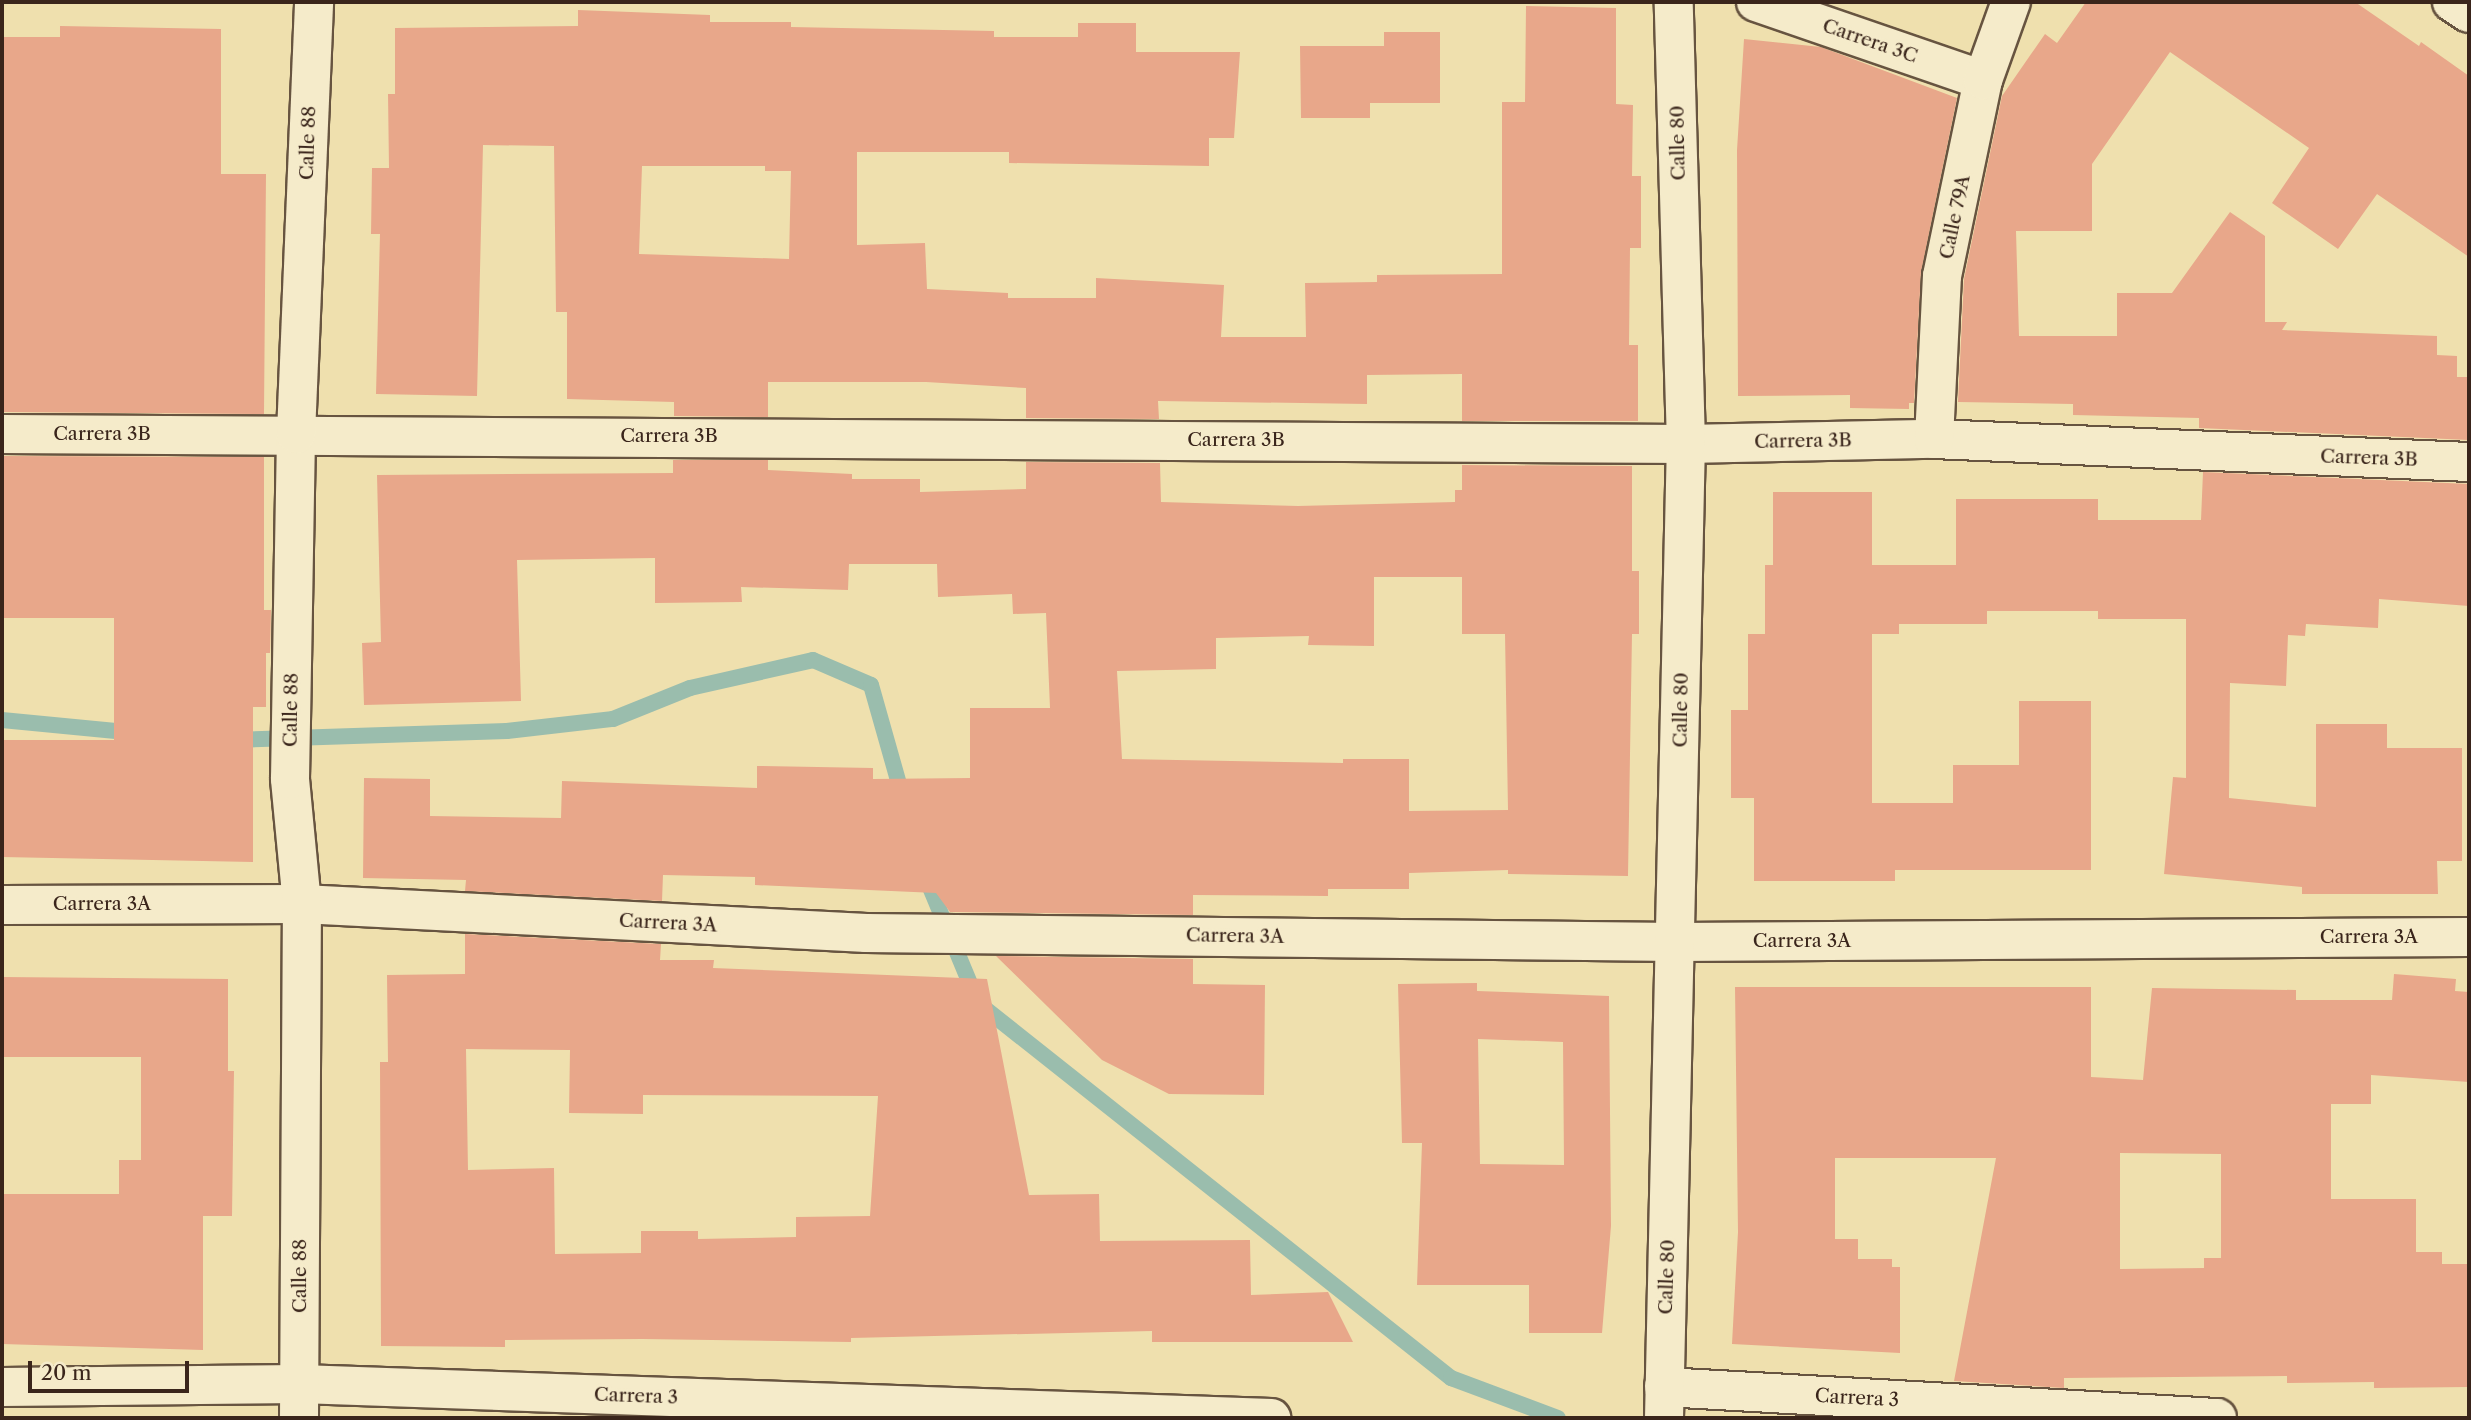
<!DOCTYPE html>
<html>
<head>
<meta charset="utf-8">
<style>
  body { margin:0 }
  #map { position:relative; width:2471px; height:1420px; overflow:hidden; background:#efe0ae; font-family:"Libre Caslon Text",serif }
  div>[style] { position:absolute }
  .stream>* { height:16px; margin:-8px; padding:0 8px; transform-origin:8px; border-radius:8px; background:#9abdad }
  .building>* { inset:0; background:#e8a78a }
  .roads { filter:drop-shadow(2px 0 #675440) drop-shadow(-2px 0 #675440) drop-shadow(0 2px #675440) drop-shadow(0 -2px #675440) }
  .minor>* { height:38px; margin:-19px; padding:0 19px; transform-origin:19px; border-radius:19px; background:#f5ebca }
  span { translate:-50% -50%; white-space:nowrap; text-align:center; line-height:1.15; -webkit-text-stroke:6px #f5ebca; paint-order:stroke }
  .street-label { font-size:19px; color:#3a251b }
  .frame { position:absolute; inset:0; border:4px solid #3a251b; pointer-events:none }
  .scale { position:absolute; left:28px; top:1361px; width:161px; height:32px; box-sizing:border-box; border:4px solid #3a251b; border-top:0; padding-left:9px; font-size:21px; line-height:24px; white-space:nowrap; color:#3a251b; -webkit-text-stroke:5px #f5ebca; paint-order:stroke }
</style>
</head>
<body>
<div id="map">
  <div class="stream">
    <i style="left:2px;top:720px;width:135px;rotate:5.5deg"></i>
    <i style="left:232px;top:740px;width:275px;rotate:-1.9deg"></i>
    <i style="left:507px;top:731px;width:107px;rotate:-6.5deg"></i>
    <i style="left:613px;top:719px;width:83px;rotate:-21.9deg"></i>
    <i style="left:690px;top:688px;width:126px;rotate:-12.8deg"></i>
    <i style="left:813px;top:660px;width:63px;rotate:23.3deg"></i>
    <i style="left:871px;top:685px;width:117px;rotate:74.2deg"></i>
    <i style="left:924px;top:873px;width:141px;rotate:67.4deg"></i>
    <i style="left:978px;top:1003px;width:604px;rotate:38.41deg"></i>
    <i style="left:1451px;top:1378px;width:114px;rotate:20.5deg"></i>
  </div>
  <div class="building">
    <i style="clip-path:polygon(2086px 2px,2355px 2px,2419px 46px,2421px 42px,2469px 76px,2469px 257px,2377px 194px,2338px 249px,2272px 203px,2309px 148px,2170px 52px,2092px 164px,2092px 231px,2016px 231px,2019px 336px,2117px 336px,2117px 293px,2172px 293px,2230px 212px,2265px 236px,2265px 322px,2287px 322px,2282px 330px,2437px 336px,2437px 355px,2457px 356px,2457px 377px,2469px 377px,2469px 440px,2199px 428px,2199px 418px,2073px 415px,2073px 404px,1958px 402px,1964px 279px,2002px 96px,2045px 34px,2057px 43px)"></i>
    <i style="clip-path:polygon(evenodd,1526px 6px,1616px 8px,1616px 104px,1633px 105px,1632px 176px,1641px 176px,1641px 248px,1630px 248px,1629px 345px,1638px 345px,1638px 421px,1462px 421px,1462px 374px,1367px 375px,1367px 404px,1158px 401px,1159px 419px,1026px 418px,1026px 388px,926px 382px,768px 382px,768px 417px,674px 416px,674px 402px,567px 399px,567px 312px,556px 312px,554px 146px,483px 145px,477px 396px,376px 394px,380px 234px,371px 234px,372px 168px,389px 168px,388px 94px,395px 94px,395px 28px,578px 26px,578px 10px,710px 15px,710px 22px,791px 22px,791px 27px,994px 31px,994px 37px,1078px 37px,1078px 23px,1136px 23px,1136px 52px,1240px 52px,1234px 138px,1209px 138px,1209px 166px,1009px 163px,1009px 152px,857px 152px,857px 245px,925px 243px,927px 289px,1008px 293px,1008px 298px,1096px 298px,1096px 278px,1224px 285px,1221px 337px,1306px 337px,1305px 283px,1377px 282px,1377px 275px,1502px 274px,1502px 102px,1525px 102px,1526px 6px,642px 166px,765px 166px,765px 171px,791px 171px,789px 259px,639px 254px,642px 166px)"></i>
    <i style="clip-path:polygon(60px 26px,221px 29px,221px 174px,266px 174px,264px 414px,2px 412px,2px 37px,60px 37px)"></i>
    <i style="clip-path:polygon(1384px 32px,1440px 32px,1440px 103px,1370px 103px,1370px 118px,1301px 118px,1300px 46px,1384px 46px)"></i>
    <i style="clip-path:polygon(1744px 39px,1821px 47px,1957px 98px,1921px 272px,1914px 403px,1909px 403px,1909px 409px,1850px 408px,1850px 395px,1738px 396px,1737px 150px)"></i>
    <i style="clip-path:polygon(2px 456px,264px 457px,264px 610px,271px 610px,270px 653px,266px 653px,266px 707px,253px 707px,253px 862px,2px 857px,2px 740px,114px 740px,114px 618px,2px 618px)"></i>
    <i style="clip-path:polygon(evenodd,673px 460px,768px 460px,768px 470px,852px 474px,852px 479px,920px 479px,920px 492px,1026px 489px,1026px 462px,1160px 463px,1161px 502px,1298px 506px,1455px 502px,1455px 490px,1462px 490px,1462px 465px,1632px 466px,1632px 571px,1639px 571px,1639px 634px,1632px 634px,1628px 876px,1508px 874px,1508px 870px,1409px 873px,1409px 889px,1328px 889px,1328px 896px,1193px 895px,1193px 915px,950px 912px,936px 893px,755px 885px,755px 877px,663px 875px,662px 901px,465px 891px,466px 880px,363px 878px,364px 778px,430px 779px,430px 816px,561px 818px,562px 781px,757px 788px,757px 766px,873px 768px,873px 779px,970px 778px,970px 708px,1050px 708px,1046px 613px,1013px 614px,1012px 594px,938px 597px,937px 564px,849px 564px,848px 590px,741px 587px,742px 602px,655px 603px,655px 558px,517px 560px,521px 701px,364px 705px,362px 643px,381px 642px,377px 475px,673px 473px,673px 460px,1374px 577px,1462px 577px,1462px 634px,1505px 634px,1508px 810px,1409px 811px,1409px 759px,1343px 759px,1343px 763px,1122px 759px,1117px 671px,1216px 669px,1216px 638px,1309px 636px,1308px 645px,1374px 646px,1374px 577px)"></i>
    <i style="clip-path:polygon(2203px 472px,2469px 484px,2469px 606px,2379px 599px,2378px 628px,2306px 624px,2305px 636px,2288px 635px,2286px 686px,2230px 683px,2229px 798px,2316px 807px,2316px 724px,2387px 724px,2387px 748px,2462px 748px,2462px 861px,2437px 861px,2438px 894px,2302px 894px,2302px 887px,2164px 874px,2173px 777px,2186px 778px,2186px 619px,2098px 619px,2098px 611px,1987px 611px,1987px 624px,1899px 624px,1899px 634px,1872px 634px,1872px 803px,1953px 803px,1953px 765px,2019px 765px,2019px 701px,2091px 701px,2091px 870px,1895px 870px,1895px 881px,1754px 881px,1754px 798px,1731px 798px,1731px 710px,1748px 710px,1748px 634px,1765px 634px,1765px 565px,1773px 565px,1773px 492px,1872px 492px,1872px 565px,1956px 565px,1956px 499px,2098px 499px,2098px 520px,2201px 520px)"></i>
    <i style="clip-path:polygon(evenodd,465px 934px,661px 944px,660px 960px,714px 960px,713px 968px,987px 979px,1029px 1195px,1099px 1194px,1100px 1241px,1250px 1240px,1251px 1295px,1328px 1292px,1353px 1342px,1152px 1342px,1152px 1331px,851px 1338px,851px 1342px,642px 1339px,505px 1340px,505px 1347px,381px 1346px,380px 1062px,388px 1062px,387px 975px,465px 974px,465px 934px,466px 1049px,570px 1050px,569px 1113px,643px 1114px,643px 1095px,878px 1096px,870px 1216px,796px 1217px,796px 1237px,698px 1239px,698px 1231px,641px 1231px,641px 1253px,555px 1254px,554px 1168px,468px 1170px,466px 1049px)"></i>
    <i style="clip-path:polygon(996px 956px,1193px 959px,1193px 984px,1265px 985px,1264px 1095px,1169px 1094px,1102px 1060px)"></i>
    <i style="clip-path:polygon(evenodd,2394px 974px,2456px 979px,2455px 991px,2469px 992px,2469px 1082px,2371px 1075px,2371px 1104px,2331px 1104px,2331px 1199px,2416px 1199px,2416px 1252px,2442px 1252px,2442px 1264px,2469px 1264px,2469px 1387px,2374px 1388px,2374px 1382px,2287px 1383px,2287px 1376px,2064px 1378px,2064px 1388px,1954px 1381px,1996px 1158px,1835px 1158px,1835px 1239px,1858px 1239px,1858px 1259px,1892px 1259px,1892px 1267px,1900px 1267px,1900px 1353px,1732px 1344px,1738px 1232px,1735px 987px,2091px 987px,2091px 1077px,2143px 1080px,2152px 988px,2296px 990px,2296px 1000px,2392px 1000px,2394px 974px,2120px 1153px,2221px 1154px,2221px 1258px,2204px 1258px,2204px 1268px,2120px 1269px,2120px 1153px)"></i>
    <i style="clip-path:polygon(2px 977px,228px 979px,228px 1071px,234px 1071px,232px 1216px,203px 1216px,203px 1350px,2px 1344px,2px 1194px,119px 1194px,119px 1160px,141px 1160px,141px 1057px,2px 1057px)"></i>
    <i style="clip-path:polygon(evenodd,1477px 983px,1477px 991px,1609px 996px,1611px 1226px,1602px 1333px,1529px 1333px,1529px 1285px,1417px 1285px,1422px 1143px,1402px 1143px,1398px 984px,1477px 983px,1478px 1039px,1563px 1042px,1564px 1165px,1480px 1164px,1478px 1039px)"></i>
  </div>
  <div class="roads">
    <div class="minor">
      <i style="left:1756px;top:2px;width:240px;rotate:19deg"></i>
      <i style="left:2452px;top:2px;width:20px;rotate:33deg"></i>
      <i style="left:2px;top:434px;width:1684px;rotate:0.34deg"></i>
      <i style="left:1686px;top:444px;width:248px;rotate:-1.2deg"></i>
      <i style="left:1934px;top:439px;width:535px;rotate:2.46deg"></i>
      <i style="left:1934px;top:439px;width:163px;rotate:-87.2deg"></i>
      <i style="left:1942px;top:276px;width:200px;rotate:-78.2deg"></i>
      <i style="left:1983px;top:80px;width:83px;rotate:-70.3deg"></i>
      <i style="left:2px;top:905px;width:300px;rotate:-0.2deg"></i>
      <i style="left:302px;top:904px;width:565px;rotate:2.94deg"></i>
      <i style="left:866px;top:933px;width:811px;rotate:0.64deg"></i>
      <i style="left:1677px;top:942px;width:792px;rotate:-0.36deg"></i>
      <i style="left:2px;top:1387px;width:298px;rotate:-0.6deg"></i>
      <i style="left:300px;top:1384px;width:972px;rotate:2.01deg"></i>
      <i style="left:1664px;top:1387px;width:554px;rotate:3.21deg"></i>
      <i style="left:299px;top:1418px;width:514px;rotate:-89.67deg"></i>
      <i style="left:302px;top:904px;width:126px;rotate:-95.5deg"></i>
      <i style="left:290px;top:779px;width:345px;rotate:-89deg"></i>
      <i style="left:296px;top:434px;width:432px;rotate:-87.6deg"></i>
      <i style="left:1664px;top:1418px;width:974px;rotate:-88.71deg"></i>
      <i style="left:1686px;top:444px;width:442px;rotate:-91.6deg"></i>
    </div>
  </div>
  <div class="street-label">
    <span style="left:1870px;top:41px;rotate:19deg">Carrera 3C</span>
    <span style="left:308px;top:143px;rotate:-88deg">Calle 88</span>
    <span style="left:1678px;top:143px;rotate:-91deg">Calle 80</span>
    <span style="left:1955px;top:217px;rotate:-78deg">Calle 79A</span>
    <span style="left:102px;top:434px">Carrera 3B</span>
    <span style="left:669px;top:436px">Carrera 3B</span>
    <span style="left:1236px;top:440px">Carrera 3B</span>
    <span style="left:1803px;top:441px;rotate:-1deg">Carrera 3B</span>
    <span style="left:2369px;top:458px;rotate:2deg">Carrera 3B</span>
    <span style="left:291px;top:710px;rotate:-89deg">Calle 88</span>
    <span style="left:1681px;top:710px;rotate:-89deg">Calle 80</span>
    <span style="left:102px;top:904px">Carrera 3A</span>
    <span style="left:668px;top:923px;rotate:3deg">Carrera 3A</span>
    <span style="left:1235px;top:936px;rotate:1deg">Carrera 3A</span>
    <span style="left:2369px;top:937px">Carrera 3A</span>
    <span style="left:1802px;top:941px">Carrera 3A</span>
    <span style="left:300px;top:1276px;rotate:-90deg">Calle 88</span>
    <span style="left:1667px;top:1277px;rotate:-88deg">Calle 80</span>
    <span style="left:636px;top:1396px;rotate:2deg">Carrera 3</span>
    <span style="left:1857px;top:1398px;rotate:3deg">Carrera 3</span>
  </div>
  <div class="frame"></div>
  <div class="scale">20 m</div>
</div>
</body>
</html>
